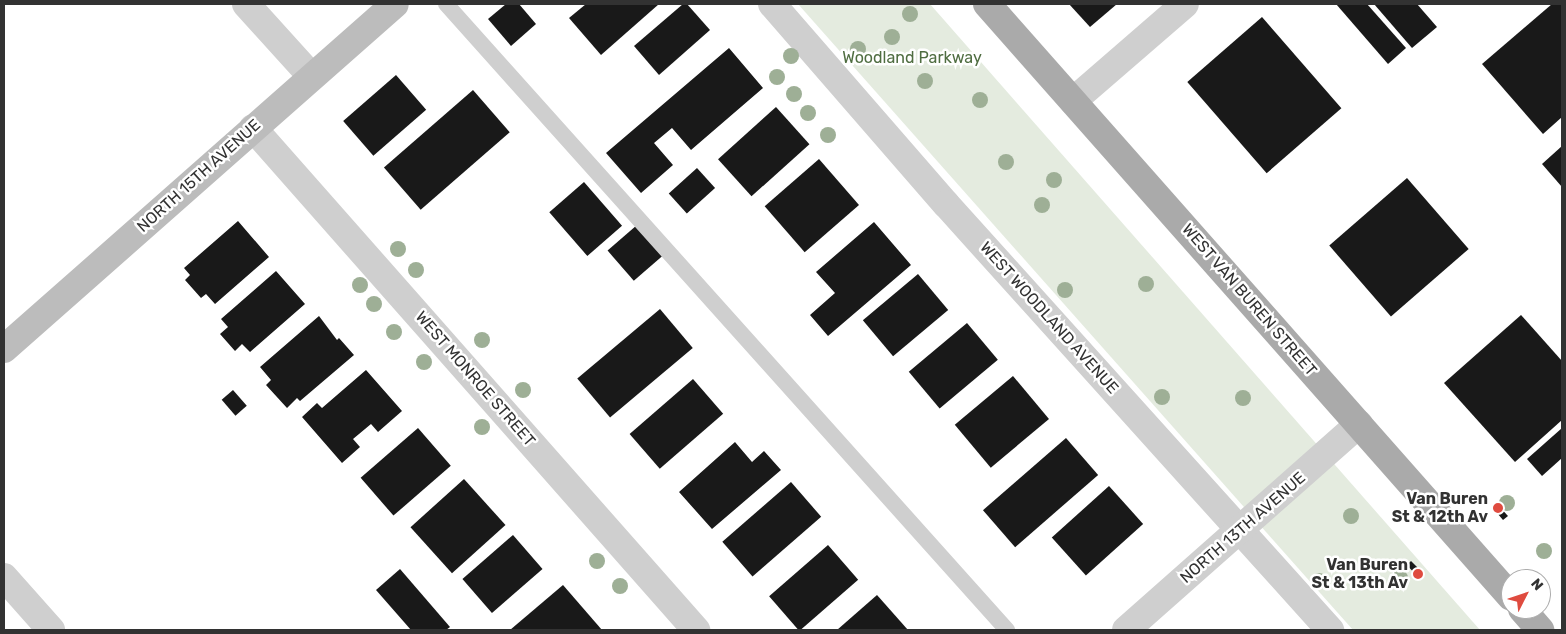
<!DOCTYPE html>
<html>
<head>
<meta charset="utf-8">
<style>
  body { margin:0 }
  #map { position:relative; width:1566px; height:634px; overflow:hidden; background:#fff; font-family:Rubik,sans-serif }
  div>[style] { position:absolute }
  .green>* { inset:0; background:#e4ebdf }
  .building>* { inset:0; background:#191919; transform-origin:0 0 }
  .lane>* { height:16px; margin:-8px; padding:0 8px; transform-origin:8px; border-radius:8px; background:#cfcfcf }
  .street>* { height:28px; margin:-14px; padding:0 14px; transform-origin:14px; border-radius:14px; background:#cfcfcf }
  .secondary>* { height:28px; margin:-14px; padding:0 14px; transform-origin:14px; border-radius:14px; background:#bcbcbc }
  .primary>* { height:28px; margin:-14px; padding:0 14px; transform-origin:14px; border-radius:14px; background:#aaa }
  .trees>* { width:16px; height:16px; margin:-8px; border-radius:50%; background:#9eaf96 }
  .dots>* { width:14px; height:14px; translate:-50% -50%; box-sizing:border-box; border:2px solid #fff; border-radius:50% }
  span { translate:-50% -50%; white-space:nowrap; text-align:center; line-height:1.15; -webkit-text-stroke:5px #fff; paint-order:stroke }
  .park-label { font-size:16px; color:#4f6d41 }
  .street-label { font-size:16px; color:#323232 }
  .poi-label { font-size:16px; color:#323232; font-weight:700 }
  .right { translate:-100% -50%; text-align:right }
  .frame { position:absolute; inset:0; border:5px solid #323232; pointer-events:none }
  .north { position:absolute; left:1501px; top:569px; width:50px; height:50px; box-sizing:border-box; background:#fff; border:1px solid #adadad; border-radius:50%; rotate:49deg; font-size:14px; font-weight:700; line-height:20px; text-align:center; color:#323232 }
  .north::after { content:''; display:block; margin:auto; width:18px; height:22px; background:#df4b3f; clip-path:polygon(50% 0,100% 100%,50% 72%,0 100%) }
</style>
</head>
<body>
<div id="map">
  <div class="green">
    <i style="clip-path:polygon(798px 4px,930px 4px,1480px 630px,1353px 630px)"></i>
  </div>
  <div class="building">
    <i style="clip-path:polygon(506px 4px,519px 4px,536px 24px,511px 46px,488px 19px)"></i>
    <i style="clip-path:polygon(586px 4px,659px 4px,601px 55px,569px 18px)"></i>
    <i style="clip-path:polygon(683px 4px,687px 4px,710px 30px,659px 75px,634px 46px)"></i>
    <i style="clip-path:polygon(1069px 4px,1117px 4px,1090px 27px)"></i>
    <i style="clip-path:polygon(1336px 4px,1367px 4px,1406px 48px,1388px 64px)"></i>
    <i style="clip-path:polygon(1374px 4px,1417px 4px,1437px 27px,1412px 48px)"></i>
    <i style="clip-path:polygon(1552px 4px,1562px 4px,1562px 117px,1543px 134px,1482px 64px)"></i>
    <i style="left:1262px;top:17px;width:121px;height:99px;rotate:49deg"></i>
    <i style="clip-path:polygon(729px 48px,763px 88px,691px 150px,672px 128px,654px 143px,673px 165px,641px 193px,606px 153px)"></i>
    <i style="left:396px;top:75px;width:46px;height:70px;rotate:49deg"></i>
    <i style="left:473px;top:90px;width:56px;height:118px;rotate:49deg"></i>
    <i style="left:776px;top:107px;width:50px;height:78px;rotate:48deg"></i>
    <i style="clip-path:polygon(1562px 146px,1562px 187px,1542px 164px)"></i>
    <i style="left:819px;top:159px;width:61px;height:72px;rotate:49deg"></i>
    <i style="left:697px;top:168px;width:27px;height:38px;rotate:48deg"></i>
    <i style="left:1407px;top:178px;width:94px;height:103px;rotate:49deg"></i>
    <i style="left:584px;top:182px;width:58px;height:46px;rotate:49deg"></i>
    <i style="clip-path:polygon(238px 221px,269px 257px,215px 304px,206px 294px,201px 298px,185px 280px,190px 275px,184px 268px)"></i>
    <i style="clip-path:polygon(874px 222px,911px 265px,828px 336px,810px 315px,835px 293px,816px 272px)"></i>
    <i style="left:637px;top:225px;width:40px;height:39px;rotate:49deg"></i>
    <i style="clip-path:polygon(276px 271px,305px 304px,250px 352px,242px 344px,235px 351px,220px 334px,228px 327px,221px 319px)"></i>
    <i style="left:918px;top:274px;width:47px;height:72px;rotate:50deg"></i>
    <i style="left:660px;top:309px;width:51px;height:108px;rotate:50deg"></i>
    <i style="clip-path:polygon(1521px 315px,1562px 361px,1562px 420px,1515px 462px,1444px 383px)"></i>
    <i style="clip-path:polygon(319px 316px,337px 340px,339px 338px,354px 355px,300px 401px,297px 398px,287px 408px,266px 385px,271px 380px,260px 367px)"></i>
    <i style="left:967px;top:323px;width:48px;height:76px;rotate:50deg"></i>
    <i style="clip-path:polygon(366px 370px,402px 411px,378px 432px,371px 424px,353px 439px,360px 447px,342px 463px,302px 417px,317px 403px,322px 408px)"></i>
    <i style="left:1013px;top:376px;width:56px;height:76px;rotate:50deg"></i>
    <i style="left:693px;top:379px;width:46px;height:84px;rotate:49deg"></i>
    <i style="left:233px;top:390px;width:21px;height:15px;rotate:49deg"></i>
    <i style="left:418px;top:428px;width:50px;height:76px;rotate:49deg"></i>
    <i style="clip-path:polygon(1562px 428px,1562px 458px,1542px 476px,1527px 459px)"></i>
    <i style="left:1066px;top:438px;width:49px;height:110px;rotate:49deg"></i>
    <i style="clip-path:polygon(735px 442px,752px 462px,764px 451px,781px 470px,712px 529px,679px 492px)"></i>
    <i style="left:464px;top:479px;width:62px;height:72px;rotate:48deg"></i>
    <i style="left:791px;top:482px;width:46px;height:91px;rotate:49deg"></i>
    <i style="left:1109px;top:486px;width:51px;height:77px;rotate:48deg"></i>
    <i style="clip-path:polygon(1496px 503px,1508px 516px,1503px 520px,1492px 507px)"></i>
    <i style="left:513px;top:535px;width:45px;height:67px;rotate:49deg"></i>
    <i style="left:828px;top:545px;width:46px;height:78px;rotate:49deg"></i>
    <i style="left:1411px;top:561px;width:17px;height:6px;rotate:45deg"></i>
    <i style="clip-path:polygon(400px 569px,450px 627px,446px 630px,411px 630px,376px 590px)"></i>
    <i style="clip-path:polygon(563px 585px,602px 630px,510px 630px)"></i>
    <i style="clip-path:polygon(877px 595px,908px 630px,837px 630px)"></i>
  </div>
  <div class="lane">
    <i style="left:446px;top:4px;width:841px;rotate:48.13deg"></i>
  </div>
  <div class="street">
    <i style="left:246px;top:4px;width:98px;rotate:47.9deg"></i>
    <i style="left:772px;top:4px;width:265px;rotate:49deg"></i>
    <i style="left:946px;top:204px;width:574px;rotate:47.97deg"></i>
    <i style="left:1073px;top:101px;width:148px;rotate:-40.9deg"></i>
    <i style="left:253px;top:128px;width:670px;rotate:48.57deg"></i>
    <i style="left:4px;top:577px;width:71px;rotate:48.4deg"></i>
    <i style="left:1126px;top:630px;width:311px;rotate:-41.5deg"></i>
  </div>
  <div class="secondary">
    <i style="left:4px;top:349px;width:521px;rotate:-41.42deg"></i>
  </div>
  <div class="primary">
    <i style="left:987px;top:4px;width:791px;rotate:48.53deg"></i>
    <i style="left:1522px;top:609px;width:28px;rotate:49deg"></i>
  </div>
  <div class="trees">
    <i style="left:910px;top:14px"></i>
    <i style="left:892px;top:37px"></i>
    <i style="left:858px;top:49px"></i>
    <i style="left:791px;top:56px"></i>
    <i style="left:777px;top:77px"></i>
    <i style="left:925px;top:81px"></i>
    <i style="left:794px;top:94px"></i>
    <i style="left:980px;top:100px"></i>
    <i style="left:808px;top:113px"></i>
    <i style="left:828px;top:135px"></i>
    <i style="left:1006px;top:162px"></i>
    <i style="left:1054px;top:180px"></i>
    <i style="left:1042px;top:205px"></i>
    <i style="left:398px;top:249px"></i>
    <i style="left:416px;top:270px"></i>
    <i style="left:1146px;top:284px"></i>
    <i style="left:360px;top:285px"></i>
    <i style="left:1065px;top:290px"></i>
    <i style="left:374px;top:304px"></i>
    <i style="left:394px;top:332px"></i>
    <i style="left:482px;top:340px"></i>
    <i style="left:424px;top:362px"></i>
    <i style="left:523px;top:390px"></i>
    <i style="left:1162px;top:397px"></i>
    <i style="left:1243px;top:398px"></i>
    <i style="left:482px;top:427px"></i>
    <i style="left:1507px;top:503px"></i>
    <i style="left:1351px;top:516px"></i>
    <i style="left:1544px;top:551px"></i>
    <i style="left:597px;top:561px"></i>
    <i style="left:1400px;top:578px"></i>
    <i style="left:1319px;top:581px"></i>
    <i style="left:620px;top:586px"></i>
  </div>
  <div class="dots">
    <i style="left:1498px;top:508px;background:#df4b3f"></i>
    <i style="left:1418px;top:574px;background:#df4b3f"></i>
  </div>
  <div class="park-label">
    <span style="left:912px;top:58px">Woodland Parkway</span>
  </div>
  <div class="street-label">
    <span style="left:199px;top:176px;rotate:-42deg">NORTH 15TH AVENUE</span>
    <span style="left:1249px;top:300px;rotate:49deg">WEST VAN BUREN STREET</span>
    <span style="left:1049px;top:318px;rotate:48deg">WEST WOODLAND AVENUE</span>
    <span style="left:475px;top:379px;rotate:49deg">WEST MONROE STREET</span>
    <span style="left:1243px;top:528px;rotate:-41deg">NORTH 13TH AVENUE</span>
  </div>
  <div class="poi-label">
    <span class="right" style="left:1488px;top:508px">Van Buren<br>St &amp; 12th Av</span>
    <span class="right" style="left:1408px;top:574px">Van Buren<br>St &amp; 13th Av</span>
  </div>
  <div class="frame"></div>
  <div class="north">N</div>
</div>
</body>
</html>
